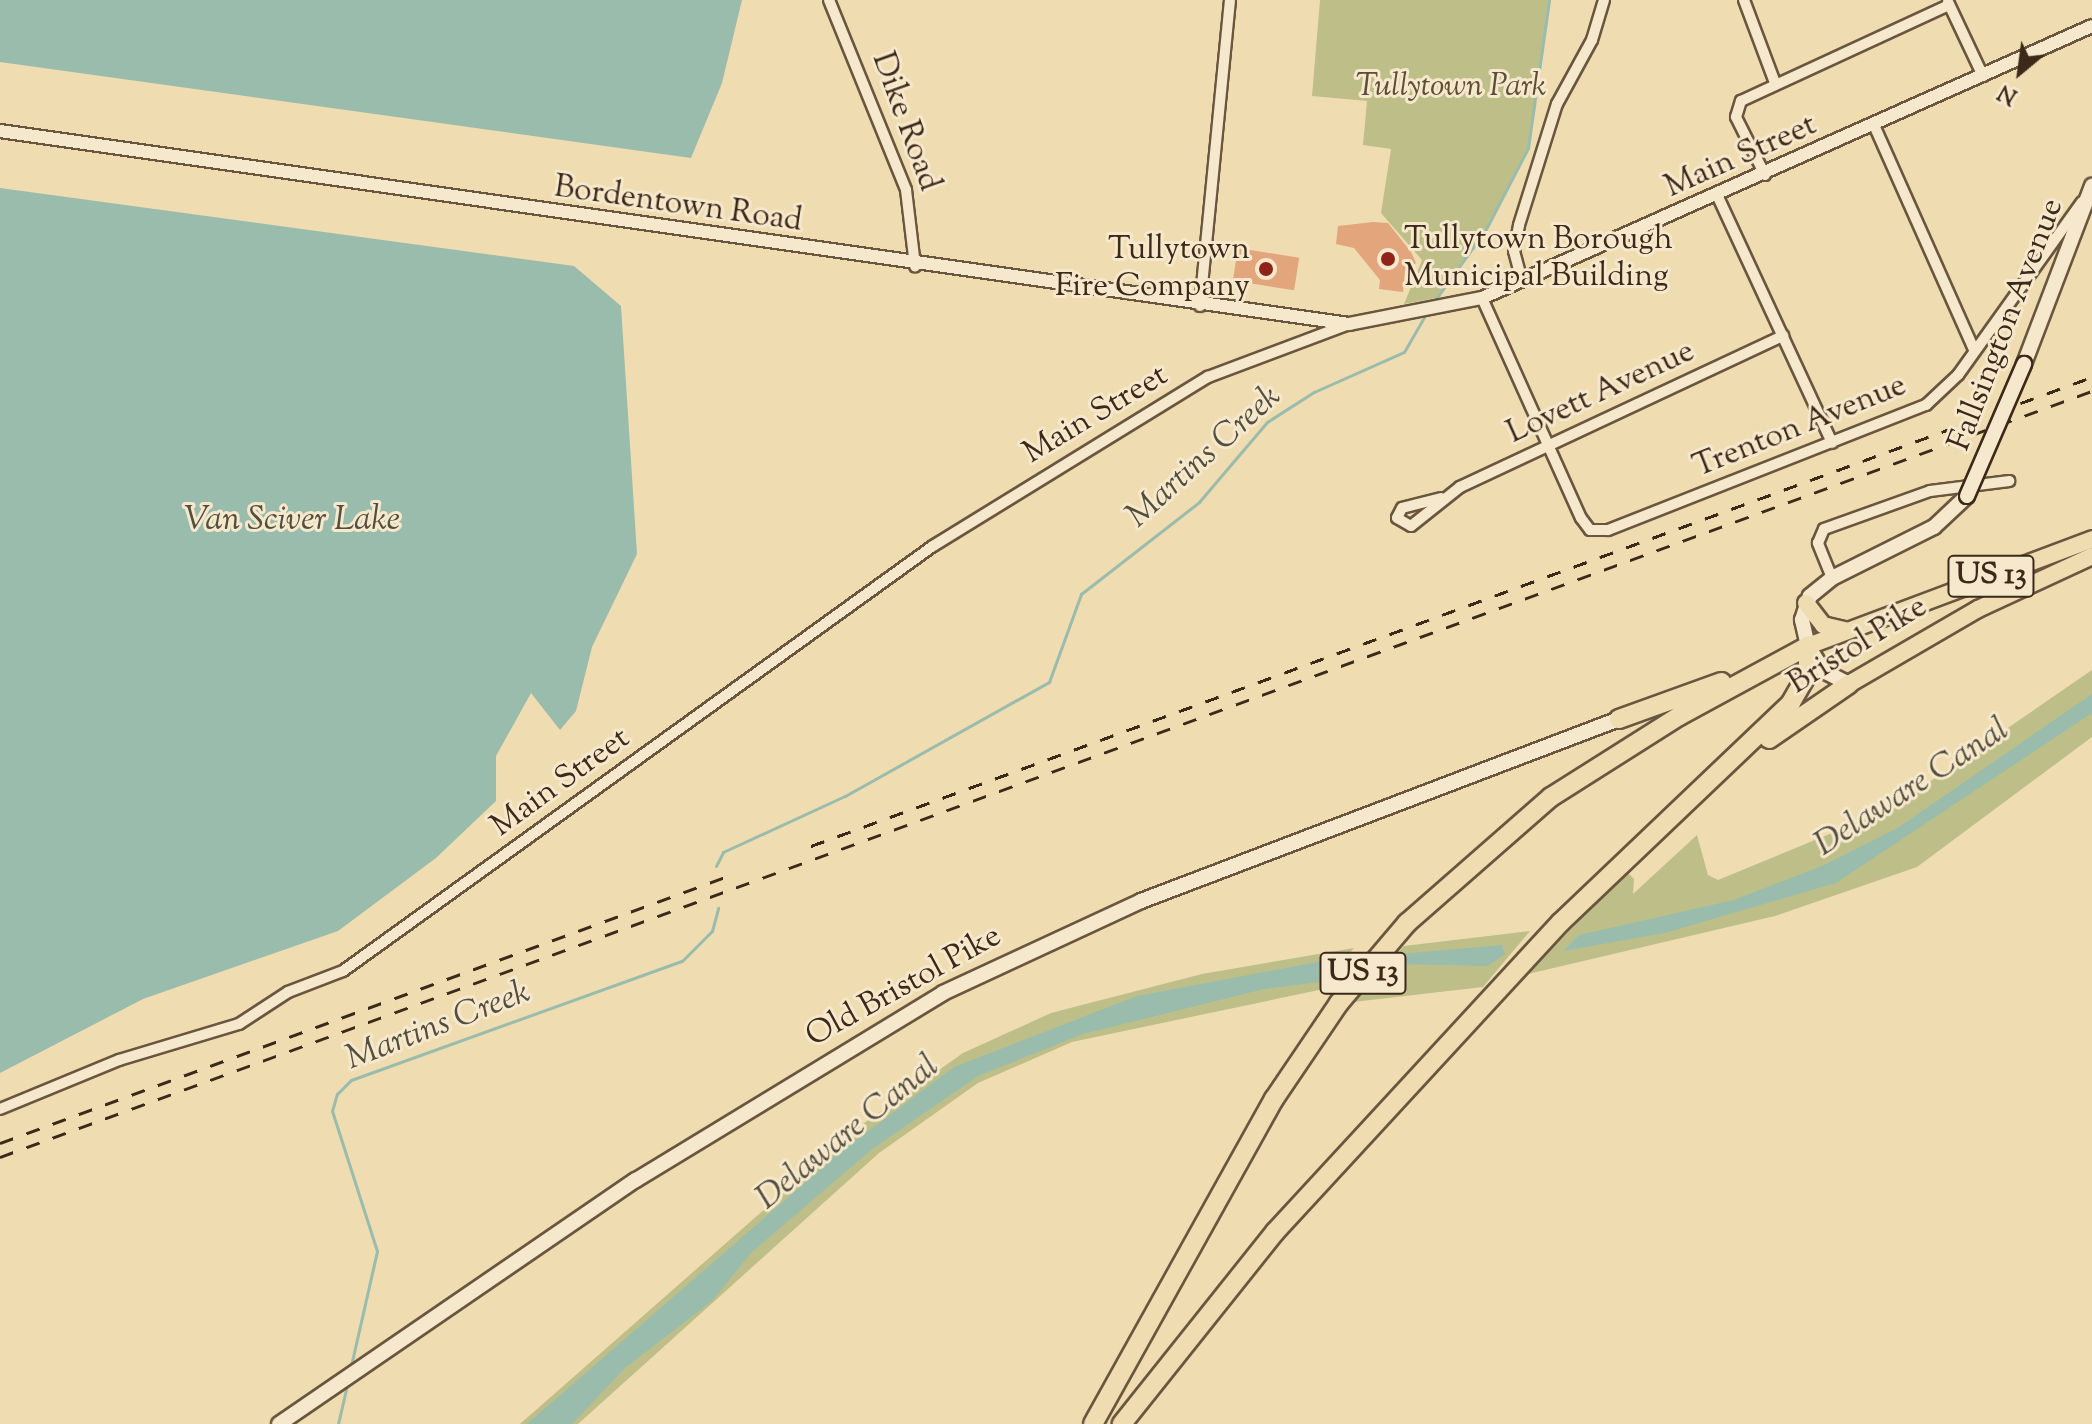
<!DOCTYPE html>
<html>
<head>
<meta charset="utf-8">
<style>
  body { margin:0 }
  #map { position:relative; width:2092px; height:1424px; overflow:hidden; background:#efdcb0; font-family:"Sorts Mill Goudy",serif }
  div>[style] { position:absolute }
  .green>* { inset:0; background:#bebf88 }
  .water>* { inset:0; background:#9abcac }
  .stream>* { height:3px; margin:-1.5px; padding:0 1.5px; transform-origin:1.5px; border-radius:1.5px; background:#9abcac }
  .building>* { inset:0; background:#e2a57c; transform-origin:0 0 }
  .roads { filter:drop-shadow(2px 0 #6a563f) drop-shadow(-2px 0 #6a563f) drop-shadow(0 2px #6a563f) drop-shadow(0 -2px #6a563f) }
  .minor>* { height:10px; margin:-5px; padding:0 5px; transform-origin:5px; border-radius:5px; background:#f5e8cc }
  .tertiary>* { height:12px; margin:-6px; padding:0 6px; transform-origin:6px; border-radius:6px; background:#f5e8cc }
  .secondary>* { height:14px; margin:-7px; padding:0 7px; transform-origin:7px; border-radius:7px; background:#f5e8cc }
  .trunk>* { height:16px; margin:-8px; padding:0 8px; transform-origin:8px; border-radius:8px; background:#efdcb0 }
  .motorway>* { height:18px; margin:-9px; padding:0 9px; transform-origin:9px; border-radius:9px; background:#efdcb0 }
  .rail>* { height:3px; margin-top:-1.5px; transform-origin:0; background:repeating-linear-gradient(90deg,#3d2919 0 14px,transparent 0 28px) }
  .bridges { filter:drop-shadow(2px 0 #3d2919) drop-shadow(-2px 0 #3d2919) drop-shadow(0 2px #3d2919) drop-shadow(0 -2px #3d2919) }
  .secondary-bridge>* { height:14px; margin:-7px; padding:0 7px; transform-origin:7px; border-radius:7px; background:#f5e8cc }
  .dots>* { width:22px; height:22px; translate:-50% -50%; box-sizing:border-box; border:4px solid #f5e8cc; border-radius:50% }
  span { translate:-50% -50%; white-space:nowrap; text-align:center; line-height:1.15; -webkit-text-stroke:6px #f5e8cc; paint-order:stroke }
  .shield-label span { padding:2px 6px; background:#f5e8cc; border:2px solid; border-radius:6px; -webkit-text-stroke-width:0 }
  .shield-label { font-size:30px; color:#3d2919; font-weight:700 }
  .park-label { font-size:32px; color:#5d4e35; font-style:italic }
  .street-label { font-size:32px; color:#3d2919 }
  .poi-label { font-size:32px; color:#3d2919 }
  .left { translate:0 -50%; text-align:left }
  .right { translate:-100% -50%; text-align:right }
  .water-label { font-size:34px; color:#544e3e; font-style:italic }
  .north { position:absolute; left:1980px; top:32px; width:80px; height:80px; -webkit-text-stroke:6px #f5e8cc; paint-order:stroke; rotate:209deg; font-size:22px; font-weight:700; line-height:32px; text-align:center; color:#3d2919 }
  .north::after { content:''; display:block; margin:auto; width:28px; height:36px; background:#3d2919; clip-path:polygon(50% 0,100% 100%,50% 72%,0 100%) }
</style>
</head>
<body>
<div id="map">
  <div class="green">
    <i style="clip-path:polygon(1320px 0,1549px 0,1528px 148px,1486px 229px,1436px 298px,1404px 304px,1422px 260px,1381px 213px,1391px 149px,1363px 145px,1367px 101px,1312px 96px)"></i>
    <i style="clip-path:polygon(2092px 670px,2092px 737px,1917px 867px,1775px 916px,1528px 974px,1626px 871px,1634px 879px,1633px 894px,1697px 835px,1708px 875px,1718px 880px,1890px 809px)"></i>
    <i style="clip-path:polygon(1530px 931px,1483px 987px,1353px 1002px,1404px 946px)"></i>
    <i style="clip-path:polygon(1354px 948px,1333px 972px,1335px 984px,1319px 990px,1072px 1042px,978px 1083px,879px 1153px,578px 1424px,520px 1424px,857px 1128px,963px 1053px,1051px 1013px,1202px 974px)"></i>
  </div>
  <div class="water">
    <i style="clip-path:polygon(0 0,742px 0,722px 83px,691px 158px,0 62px)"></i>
    <i style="clip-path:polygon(0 188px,574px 266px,621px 306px,637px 554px,592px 647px,576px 711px,560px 730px,531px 693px,496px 756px,496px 801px,436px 858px,338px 931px,143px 999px,0 1073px)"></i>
    <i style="clip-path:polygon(2092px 694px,2092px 713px,1836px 883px,1665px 933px,1563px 951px,1579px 935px,1734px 900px,1824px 865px,1899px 827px)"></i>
    <i style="clip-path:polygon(1502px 945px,1505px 954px,1488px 966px,1393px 964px,1400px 954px)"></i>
    <i style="clip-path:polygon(1323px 961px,1334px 970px,1320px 982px,1264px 989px,1083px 1034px,978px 1076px,871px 1150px,752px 1252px,712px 1301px,625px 1368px,572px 1424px,527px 1424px,839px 1153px,954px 1067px,1137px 996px)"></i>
  </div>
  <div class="stream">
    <i style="left:1433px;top:303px;width:91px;rotate:-54.4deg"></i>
    <i style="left:1486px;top:229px;width:91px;rotate:-62.6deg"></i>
    <i style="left:1528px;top:148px;width:149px;rotate:-81.9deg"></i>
    <i style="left:716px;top:866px;width:16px;rotate:-63deg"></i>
    <i style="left:723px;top:852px;width:134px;rotate:-24.7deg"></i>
    <i style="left:845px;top:796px;width:234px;rotate:-29.2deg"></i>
    <i style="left:1049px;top:682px;width:94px;rotate:-70deg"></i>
    <i style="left:1081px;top:594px;width:150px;rotate:-37.9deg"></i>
    <i style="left:1199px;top:502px;width:105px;rotate:-49.6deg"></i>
    <i style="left:1267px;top:422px;width:56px;rotate:-32.6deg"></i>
    <i style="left:1314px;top:392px;width:98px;rotate:-24deg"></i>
    <i style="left:1404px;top:352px;width:46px;rotate:-60.1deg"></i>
    <i style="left:350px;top:1370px;width:122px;rotate:-77.2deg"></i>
    <i style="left:377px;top:1251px;width:147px;rotate:-107.8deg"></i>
    <i style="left:332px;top:1111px;width:18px;rotate:-74deg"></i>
    <i style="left:337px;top:1094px;width:20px;rotate:-45deg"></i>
    <i style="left:351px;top:1080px;width:352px;rotate:-19.8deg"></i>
    <i style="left:682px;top:961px;width:42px;rotate:-45deg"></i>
    <i style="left:712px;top:931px;width:24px;rotate:-75deg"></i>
    <i style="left:338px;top:1424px;width:40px;rotate:-77deg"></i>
  </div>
  <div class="building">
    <i style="clip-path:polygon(1373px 222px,1388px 223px,1411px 252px,1416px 263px,1405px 271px,1403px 292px,1379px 289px,1380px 280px,1354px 248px,1336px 244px,1338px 226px)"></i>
    <i style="left:1238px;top:248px;width:62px;height:33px;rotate:9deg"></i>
  </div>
  <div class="roads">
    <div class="minor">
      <i style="left:829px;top:0;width:205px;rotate:67.9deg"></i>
      <i style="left:906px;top:190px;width:77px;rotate:83.2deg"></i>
      <i style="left:1744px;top:0;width:89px;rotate:69.5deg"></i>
      <i style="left:1948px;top:2px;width:82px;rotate:64.7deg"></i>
      <i style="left:1874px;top:125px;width:246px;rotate:66deg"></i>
      <i style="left:1765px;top:175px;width:65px;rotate:-116.6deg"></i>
      <i style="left:1736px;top:117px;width:17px;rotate:-73deg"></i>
      <i style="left:1741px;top:101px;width:229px;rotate:-24.8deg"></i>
      <i style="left:1718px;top:197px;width:271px;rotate:65.1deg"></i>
      <i style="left:1522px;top:281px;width:31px;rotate:-105deg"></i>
      <i style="left:1514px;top:251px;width:26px;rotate:-79deg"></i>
      <i style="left:1519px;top:225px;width:127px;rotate:-72.6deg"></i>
      <i style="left:1557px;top:104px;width:73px;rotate:-61.3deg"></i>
      <i style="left:1592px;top:40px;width:42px;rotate:-73.3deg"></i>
      <i style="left:1482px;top:298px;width:241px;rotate:65.8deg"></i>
      <i style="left:1581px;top:518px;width:15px;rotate:53deg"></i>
      <i style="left:1590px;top:530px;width:18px"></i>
      <i style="left:1608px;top:530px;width:342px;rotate:-21.5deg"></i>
      <i style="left:1926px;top:405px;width:44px;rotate:-43.2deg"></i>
      <i style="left:1958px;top:375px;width:213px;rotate:-54.4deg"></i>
      <i style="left:1200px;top:306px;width:307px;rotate:-84.4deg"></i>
      <i style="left:1441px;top:498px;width:40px;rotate:165.6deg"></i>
      <i style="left:1402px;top:508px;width:11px;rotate:117deg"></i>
      <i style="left:1397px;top:518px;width:16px;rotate:30deg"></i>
      <i style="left:1411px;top:526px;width:63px;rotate:-38.5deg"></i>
      <i style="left:1460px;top:487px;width:357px;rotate:-25.1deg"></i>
      <i style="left:1832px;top:578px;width:38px;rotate:-112deg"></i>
      <i style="left:1818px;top:543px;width:15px;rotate:-67deg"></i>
      <i style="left:1824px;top:529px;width:113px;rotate:-19.7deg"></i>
      <i style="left:1930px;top:491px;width:80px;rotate:-7.2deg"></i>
      <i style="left:0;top:1109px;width:129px;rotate:-22.4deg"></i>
      <i style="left:119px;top:1060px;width:125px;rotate:-16.7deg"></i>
      <i style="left:239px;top:1024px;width:59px;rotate:-33.1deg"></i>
      <i style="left:288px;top:992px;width:59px;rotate:-20.9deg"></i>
      <i style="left:343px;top:971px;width:727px;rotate:-35.77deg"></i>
      <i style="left:933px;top:546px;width:323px;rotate:-31.6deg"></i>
      <i style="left:1208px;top:377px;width:147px;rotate:-20.6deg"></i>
    </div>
    <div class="tertiary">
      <i style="left:0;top:131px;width:1363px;rotate:8.14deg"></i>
      <i style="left:1349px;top:324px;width:136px;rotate:-11.1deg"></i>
      <i style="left:1482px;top:298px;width:668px;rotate:-24.03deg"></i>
    </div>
    <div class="secondary">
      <i style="left:2024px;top:364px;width:191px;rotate:-69.1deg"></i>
      <i style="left:1849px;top:684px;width:28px;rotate:-153deg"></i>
      <i style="left:1824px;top:671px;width:30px;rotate:-123deg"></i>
      <i style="left:1808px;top:646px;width:27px;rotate:-103deg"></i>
      <i style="left:1802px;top:620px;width:25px;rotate:-72deg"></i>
      <i style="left:1810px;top:596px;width:28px;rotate:-39deg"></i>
      <i style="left:1832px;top:578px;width:114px;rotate:-26.6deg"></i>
      <i style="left:1934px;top:527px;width:45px;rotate:-43.2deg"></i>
      <i style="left:279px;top:1424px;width:432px;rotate:-34.4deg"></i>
      <i style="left:636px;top:1180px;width:359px;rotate:-31.3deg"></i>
      <i style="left:943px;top:993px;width:218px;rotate:-24.9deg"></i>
      <i style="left:1141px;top:901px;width:511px;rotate:-20.84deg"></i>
    </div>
    <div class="trunk">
      <i style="left:1806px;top:603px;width:28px;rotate:52deg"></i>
      <i style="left:1823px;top:625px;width:23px;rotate:13deg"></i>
      <i style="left:1808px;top:646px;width:303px;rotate:-20.6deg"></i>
      <i style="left:1849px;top:684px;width:149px;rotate:-30.2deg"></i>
      <i style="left:1978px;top:609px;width:126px;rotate:-24.9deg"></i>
    </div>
    <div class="motorway">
      <i style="left:1619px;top:719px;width:109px;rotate:-19.8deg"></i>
      <i style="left:1769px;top:739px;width:97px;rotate:-34.5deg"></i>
      <i style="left:1093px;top:1424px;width:372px;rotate:-60.9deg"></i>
      <i style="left:1274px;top:1099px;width:116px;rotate:-55.9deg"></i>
      <i style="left:1339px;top:1003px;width:105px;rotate:-49.6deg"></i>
      <i style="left:1407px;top:923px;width:191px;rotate:-41.2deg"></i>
      <i style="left:1551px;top:797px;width:151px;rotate:-32.3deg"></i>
      <i style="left:1679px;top:716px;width:147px;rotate:-28.5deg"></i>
      <i style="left:1808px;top:646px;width:27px;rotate:90deg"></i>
      <i style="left:1808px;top:673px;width:34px;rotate:120deg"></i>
      <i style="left:1791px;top:703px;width:319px;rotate:136.4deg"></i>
      <i style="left:1560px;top:923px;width:420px;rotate:132.7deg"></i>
      <i style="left:1275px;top:1232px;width:246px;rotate:128.6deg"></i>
    </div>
  </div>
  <div class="rail">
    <i style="left:811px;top:846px;width:1364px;rotate:-20.11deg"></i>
    <i style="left:0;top:1143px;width:775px;rotate:-20.14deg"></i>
    <i style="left:0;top:1157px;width:2228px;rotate:-20.11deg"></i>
  </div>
  <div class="bridges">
    <div class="secondary-bridge">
      <i style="left:1967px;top:496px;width:144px;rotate:-66.6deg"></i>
    </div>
  </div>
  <div class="dots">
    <i style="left:1388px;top:259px;background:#8f2418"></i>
    <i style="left:1266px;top:269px;background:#8f2418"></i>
  </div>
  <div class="shield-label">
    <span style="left:1991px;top:576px">US 13</span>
    <span style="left:1363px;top:973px">US 13</span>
  </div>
  <div class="park-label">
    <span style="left:1451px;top:87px">Tullytown Park</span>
  </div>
  <div class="street-label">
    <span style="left:905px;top:122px;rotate:70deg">Dike Road</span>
    <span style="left:1741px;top:157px;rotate:-24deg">Main Street</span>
    <span style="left:678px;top:205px;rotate:8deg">Bordentown Road</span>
    <span style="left:2007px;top:325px;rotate:-69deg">Fallsington Avenue</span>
    <span style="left:1601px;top:393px;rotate:-25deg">Lovett Avenue</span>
    <span style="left:1096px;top:415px;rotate:-31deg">Main Street</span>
    <span style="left:1800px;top:427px;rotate:-22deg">Trenton Avenue</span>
    <span style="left:1858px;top:646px;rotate:-32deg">Bristol Pike</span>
    <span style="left:561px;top:783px;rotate:-36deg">Main Street</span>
    <span style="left:904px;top:987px;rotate:-29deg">Old Bristol Pike</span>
  </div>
  <div class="poi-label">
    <span class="left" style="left:1404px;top:259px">Tullytown Borough<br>Municipal Building</span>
    <span class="right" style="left:1250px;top:269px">Tullytown<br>Fire Company</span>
  </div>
  <div class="water-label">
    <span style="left:1204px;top:457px;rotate:-42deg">Martins Creek</span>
    <span style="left:292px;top:521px">Van Sciver Lake</span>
    <span style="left:1912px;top:788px;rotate:-33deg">Delaware Canal</span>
    <span style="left:438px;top:1026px;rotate:-21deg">Martins Creek</span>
    <span style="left:848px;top:1133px;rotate:-39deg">Delaware Canal</span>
  </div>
  <div class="north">N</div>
</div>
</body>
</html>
